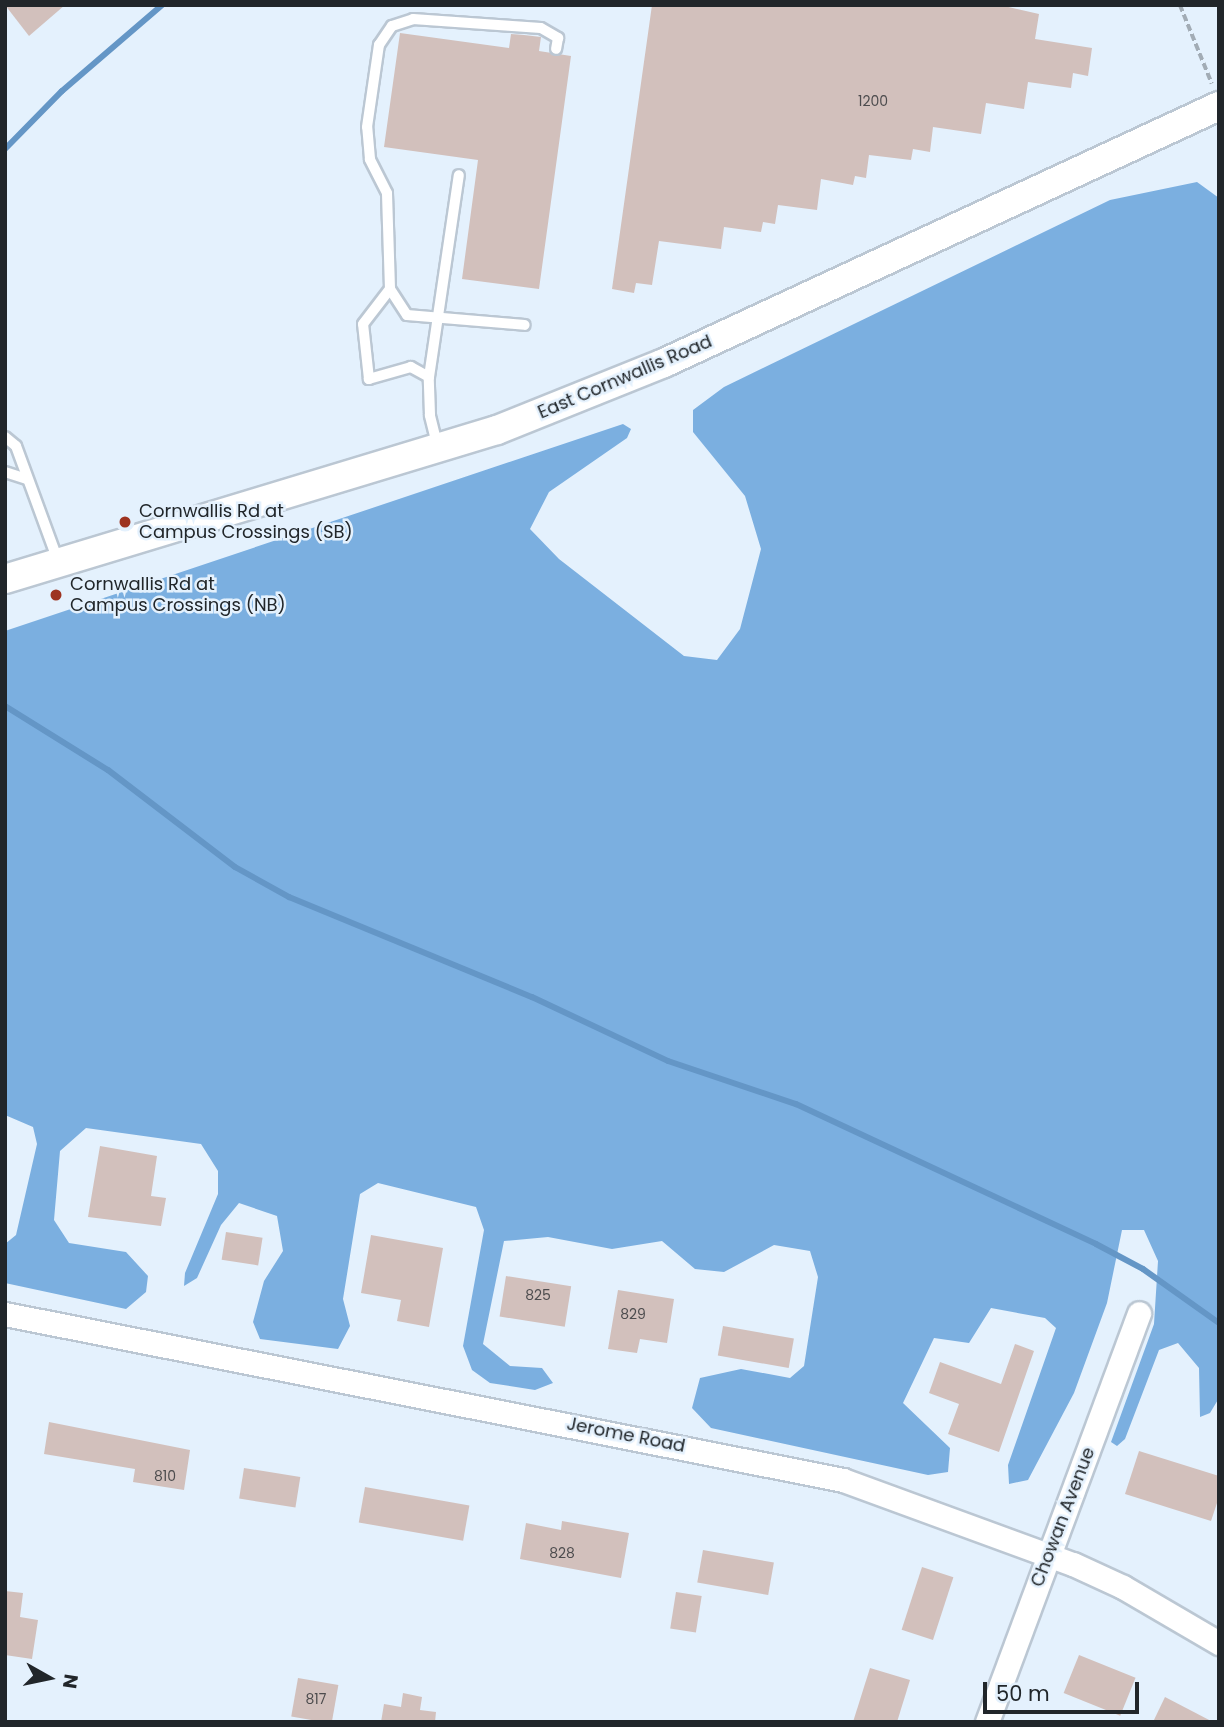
<!DOCTYPE html>
<html>
<head>
<meta charset="utf-8">
<style>
  body { margin:0 }
  #map { position:relative; width:1224px; height:1727px; overflow:hidden; background:#e4f1fd; font-family:Poppins,sans-serif }
  div>[style] { position:absolute }
  .forest>* { inset:0; background:#7bafe0 }
  .stream>* { height:6px; margin:-3px; padding:0 3px; transform-origin:3px; border-radius:3px; background:#6496c6 }
  .building>* { inset:0; background:#d2c0bc; transform-origin:0 0 }
  .path>* { height:3.5px; margin-top:-1.75px; transform-origin:0; background:repeating-linear-gradient(90deg,#a2acb5 0 7px,transparent 0 10.5px) }
  .roads { filter:drop-shadow(2px 0 #bbc7d3) drop-shadow(-2px 0 #bbc7d3) drop-shadow(0 2px #bbc7d3) drop-shadow(0 -2px #bbc7d3) }
  .service>* { height:10px; margin:-5px; padding:0 5px; transform-origin:5px; border-radius:5px; background:#fff }
  .minor>* { height:23px; margin:-11.5px; padding:0 11.5px; transform-origin:11.5px; border-radius:11.5px; background:#fff }
  .tertiary>* { height:28px; margin:-14px; padding:0 14px; transform-origin:14px; border-radius:14px; background:#fff }
  .dots>* { width:19px; height:19px; translate:-50% -50%; box-sizing:border-box; border:4px solid #e4f1fd; border-radius:50% }
  span { translate:-50% -50%; white-space:nowrap; text-align:center; line-height:1.15; -webkit-text-stroke:5px #e4f1fd; paint-order:stroke }
  .number-label { font-size:14px; color:#4d4c4e }
  .number-label span { -webkit-text-stroke-width:0 }
  .street-label { font-size:18px; color:#21262a }
  .poi-label { font-size:18px; color:#21262a }
  .left { translate:0 -50%; text-align:left }
  .frame { position:absolute; inset:0; border:7px solid #21262a; pointer-events:none }
  .north { position:absolute; left:14px; top:1643px; width:70px; height:70px; -webkit-text-stroke:5px #e4f1fd; paint-order:stroke; rotate:99deg; font-size:19px; font-weight:700; line-height:28px; text-align:center; color:#21262a }
  .north::after { content:''; display:block; margin:auto; width:24px; height:32px; background:#21262a; clip-path:polygon(50% 0,100% 100%,50% 72%,0 100%) }
  .scale { position:absolute; left:983px; top:1682px; width:156px; height:32px; box-sizing:border-box; border:4px solid #21262a; border-top:0; padding-left:9px; font-size:21px; line-height:24px; white-space:nowrap; color:#21262a; -webkit-text-stroke:5px #e4f1fd; paint-order:stroke }
</style>
</head>
<body>
<div id="map">
  <div class="forest">
    <i style="clip-path:polygon(1197px 182px,1219px 198px,1219px 1398px,1210px 1413px,1200px 1417px,1199px 1368px,1178px 1343px,1159px 1350px,1125px 1439px,1117px 1446px,1111px 1442px,1154px 1324px,1158px 1261px,1144px 1230px,1122px 1230px,1107px 1303px,1074px 1393px,1028px 1480px,1009px 1484px,1008px 1465px,1056px 1328px,1045px 1318px,991px 1308px,969px 1343px,934px 1338px,903px 1403px,950px 1448px,948px 1472px,928px 1475px,711px 1428px,692px 1408px,700px 1378px,741px 1369px,790px 1378px,804px 1366px,818px 1277px,810px 1251px,774px 1245px,724px 1272px,695px 1269px,662px 1241px,612px 1249px,548px 1237px,504px 1241px,483px 1344px,510px 1366px,542px 1368px,553px 1383px,535px 1390px,490px 1383px,472px 1370px,463px 1346px,484px 1230px,476px 1207px,378px 1183px,360px 1194px,343px 1299px,350px 1326px,338px 1349px,260px 1339px,253px 1322px,264px 1281px,283px 1251px,277px 1216px,239px 1203px,221px 1225px,197px 1278px,184px 1286px,185px 1273px,218px 1194px,218px 1171px,201px 1144px,86px 1128px,60px 1151px,54px 1220px,69px 1243px,126px 1252px,148px 1276px,146px 1292px,126px 1309px,5px 1283px,5px 1244px,16px 1235px,37px 1144px,33px 1127px,5px 1115px,5px 631px,623px 424px,631px 429px,627px 438px,549px 492px,530px 529px,559px 559px,684px 656px,717px 660px,740px 629px,761px 549px,745px 496px,693px 432px,693px 410px,724px 387px,1110px 200px)"></i>
  </div>
  <div class="stream">
    <i style="left:5px;top:149px;width:81px;rotate:-45.5deg"></i>
    <i style="left:62px;top:91px;width:132px;rotate:-40.7deg"></i>
    <i style="left:5px;top:706px;width:121px;rotate:31.9deg"></i>
    <i style="left:108px;top:770px;width:160px;rotate:37.4deg"></i>
    <i style="left:235px;top:867px;width:62px;rotate:29.1deg"></i>
    <i style="left:289px;top:897px;width:263px;rotate:22.4deg"></i>
    <i style="left:532px;top:997px;width:150px;rotate:25.2deg"></i>
    <i style="left:668px;top:1061px;width:135px;rotate:18.6deg"></i>
    <i style="left:796px;top:1104px;width:331px;rotate:25deg"></i>
    <i style="left:1096px;top:1244px;width:53px;rotate:28deg"></i>
    <i style="left:1143px;top:1269px;width:93px;rotate:35.4deg"></i>
  </div>
  <div class="building">
    <i style="clip-path:polygon(5px 5px,65px 5px,29px 36px)"></i>
    <i style="clip-path:polygon(652px 5px,1000px 5px,1039px 14px,1035px 39px,1092px 48px,1088px 76px,1073px 73px,1071px 88px,1028px 82px,1024px 109px,986px 103px,981px 134px,933px 127px,930px 152px,913px 149px,911px 160px,869px 155px,866px 178px,855px 176px,853px 185px,821px 179px,817px 210px,778px 205px,775px 224px,763px 222px,761px 232px,724px 227px,721px 249px,659px 241px,652px 285px,636px 283px,634px 293px,612px 289px)"></i>
    <i style="clip-path:polygon(400px 33px,509px 48px,511px 34px,524px 35px,541px 37px,539px 51px,571px 56px,539px 289px,462px 279px,478px 160px,384px 147px)"></i>
    <i style="clip-path:polygon(100px 1146px,157px 1156px,151px 1196px,166px 1198px,161px 1226px,88px 1217px)"></i>
    <i style="left:226px;top:1232px;width:37px;height:28px;rotate:9deg"></i>
    <i style="clip-path:polygon(371px 1235px,443px 1248px,429px 1327px,397px 1321px,401px 1300px,361px 1293px)"></i>
    <i style="left:506px;top:1276px;width:66px;height:41px;rotate:9deg"></i>
    <i style="clip-path:polygon(618px 1290px,674px 1299px,667px 1343px,640px 1339px,637px 1353px,608px 1349px)"></i>
    <i style="left:723px;top:1326px;width:72px;height:30px;rotate:10deg"></i>
    <i style="clip-path:polygon(1015px 1344px,1034px 1351px,999px 1452px,948px 1434px,959px 1404px,929px 1393px,940px 1362px,1001px 1384px)"></i>
    <i style="clip-path:polygon(49px 1422px,190px 1450px,184px 1490px,133px 1482px,135px 1469px,44px 1454px)"></i>
    <i style="clip-path:polygon(1139px 1451px,1219px 1476px,1219px 1497px,1211px 1521px,1125px 1494px)"></i>
    <i style="left:244px;top:1468px;width:57px;height:31px;rotate:9deg"></i>
    <i style="left:365px;top:1487px;width:106px;height:36px;rotate:10deg"></i>
    <i style="clip-path:polygon(562px 1521px,629px 1533px,621px 1578px,520px 1559px,526px 1523px,561px 1530px)"></i>
    <i style="left:703px;top:1550px;width:72px;height:33px;rotate:10deg"></i>
    <i style="left:922px;top:1567px;width:33px;height:66px;rotate:18deg"></i>
    <i style="clip-path:polygon(5px 1591px,23px 1593px,20px 1617px,38px 1620px,32px 1659px,5px 1655px)"></i>
    <i style="left:676px;top:1592px;width:26px;height:37px;rotate:9deg"></i>
    <i style="left:1079px;top:1655px;width:61px;height:41px;rotate:22deg"></i>
    <i style="clip-path:polygon(870px 1668px,910px 1680px,897px 1722px,853px 1722px)"></i>
    <i style="left:298px;top:1678px;width:41px;height:39px;rotate:10deg"></i>
    <i style="clip-path:polygon(403px 1693px,422px 1697px,420px 1710px,436px 1712px,435px 1722px,381px 1722px,384px 1704px,401px 1707px)"></i>
    <i style="clip-path:polygon(1165px 1697px,1213px 1722px,1153px 1722px)"></i>
  </div>
  <div class="path">
    <i style="left:1180px;top:5px;width:85px;rotate:67.9deg"></i>
  </div>
  <div class="roads">
    <div class="service">
      <i style="left:390px;top:289px;width:31px;rotate:57deg"></i>
      <i style="left:407px;top:315px;width:118px;rotate:4.8deg"></i>
      <i style="left:429px;top:377px;width:204px;rotate:-81.6deg"></i>
      <i style="left:5px;top:437px;width:14px;rotate:39deg"></i>
      <i style="left:16px;top:446px;width:122px;rotate:69.9deg"></i>
      <i style="left:438px;top:448px;width:34px;rotate:-104deg"></i>
      <i style="left:430px;top:415px;width:38px;rotate:-92deg"></i>
      <i style="left:429px;top:377px;width:21px;rotate:-151deg"></i>
      <i style="left:411px;top:367px;width:44px;rotate:164.1deg"></i>
      <i style="left:369px;top:379px;width:55px;rotate:-96.2deg"></i>
      <i style="left:363px;top:324px;width:44px;rotate:-52.4deg"></i>
      <i style="left:390px;top:289px;width:96px;rotate:-91.8deg"></i>
      <i style="left:387px;top:193px;width:38px;rotate:-117deg"></i>
      <i style="left:370px;top:159px;width:32px;rotate:-95deg"></i>
      <i style="left:367px;top:127px;width:83px;rotate:-81.7deg"></i>
      <i style="left:379px;top:45px;width:23px;rotate:-56deg"></i>
      <i style="left:392px;top:26px;width:22px;rotate:-18deg"></i>
      <i style="left:413px;top:19px;width:128px;rotate:4deg"></i>
      <i style="left:541px;top:28px;width:20px;rotate:30deg"></i>
      <i style="left:558px;top:38px;width:11px;rotate:100deg"></i>
      <i style="left:5px;top:472px;width:22px;rotate:18deg"></i>
    </div>
    <div class="minor">
      <i style="left:5px;top:1314px;width:854px;rotate:11.2deg"></i>
      <i style="left:843px;top:1480px;width:245px;rotate:20.1deg"></i>
      <i style="left:1073px;top:1564px;width:55px;rotate:24.7deg"></i>
      <i style="left:1123px;top:1587px;width:111px;rotate:30.3deg"></i>
      <i style="left:987px;top:1722px;width:436px;rotate:-69.6deg"></i>
    </div>
    <div class="tertiary">
      <i style="left:5px;top:579px;width:514px;rotate:-16.85deg"></i>
      <i style="left:497px;top:430px;width:180px;rotate:-21.9deg"></i>
      <i style="left:664px;top:363px;width:612px;rotate:-24.85deg"></i>
    </div>
  </div>
  <div class="dots">
    <i style="left:125px;top:522px;background:#9d3320"></i>
    <i style="left:56px;top:595px;background:#9d3320"></i>
  </div>
  <div class="number-label">
    <span style="left:873px;top:101px">1200</span>
    <span style="left:538px;top:1295px">825</span>
    <span style="left:633px;top:1314px">829</span>
    <span style="left:165px;top:1476px">810</span>
    <span style="left:562px;top:1553px">828</span>
    <span style="left:316px;top:1699px">817</span>
  </div>
  <div class="street-label">
    <span style="left:625px;top:377px;rotate:-23deg">East Cornwallis Road</span>
    <span style="left:626px;top:1435px;rotate:11deg">Jerome Road</span>
    <span style="left:1063px;top:1517px;rotate:-69deg">Chowan Avenue</span>
  </div>
  <div class="poi-label">
    <span class="left" style="left:139px;top:522px">Cornwallis Rd at<br>Campus Crossings (SB)</span>
    <span class="left" style="left:70px;top:595px">Cornwallis Rd at<br>Campus Crossings (NB)</span>
  </div>
  <div class="frame"></div>
  <div class="north">N</div>
  <div class="scale">50 m</div>
</div>
</body>
</html>
